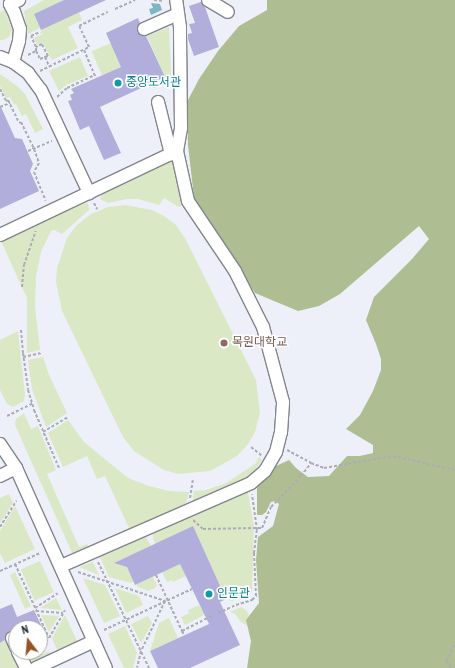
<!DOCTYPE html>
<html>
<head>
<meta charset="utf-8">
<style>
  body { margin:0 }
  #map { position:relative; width:455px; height:668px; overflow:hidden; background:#edf0f8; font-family:"Archivo Narrow","Noto Sans KR",sans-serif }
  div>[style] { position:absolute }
  .green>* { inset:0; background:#dbe8c5; transform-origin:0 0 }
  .forest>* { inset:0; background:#aebe92 }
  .water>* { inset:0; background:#7db7c5 }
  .building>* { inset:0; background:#b2aedb }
  .path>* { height:2px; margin-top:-1px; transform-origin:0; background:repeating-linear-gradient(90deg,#abadb4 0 3px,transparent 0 5px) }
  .roads { filter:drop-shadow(1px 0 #83858c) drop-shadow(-1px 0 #83858c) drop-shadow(0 1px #83858c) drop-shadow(0 -1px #83858c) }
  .minor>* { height:12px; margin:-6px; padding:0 6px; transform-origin:6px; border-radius:6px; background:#fff }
  .dots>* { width:11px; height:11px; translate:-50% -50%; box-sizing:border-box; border:2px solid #fff; border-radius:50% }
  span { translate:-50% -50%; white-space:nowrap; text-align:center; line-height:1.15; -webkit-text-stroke:3px #fff; paint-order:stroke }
  .culture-label { font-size:12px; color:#0d838f }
  .left { translate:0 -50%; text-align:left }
  .education-label { font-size:12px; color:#785e54 }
  .north { position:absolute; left:8px; top:620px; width:40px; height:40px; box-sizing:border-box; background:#fff; border:1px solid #a3a4a5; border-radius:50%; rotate:344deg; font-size:11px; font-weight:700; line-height:16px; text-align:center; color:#1a1b1e }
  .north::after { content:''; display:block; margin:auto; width:14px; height:18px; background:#975325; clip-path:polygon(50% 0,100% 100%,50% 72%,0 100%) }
</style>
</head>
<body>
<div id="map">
  <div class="green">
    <i style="clip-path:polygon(44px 0,64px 0,34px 14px,40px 28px,28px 34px,24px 11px)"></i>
    <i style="clip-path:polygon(5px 10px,12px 30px,9px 37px,3px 40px,0 40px,0 12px)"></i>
    <i style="clip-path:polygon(79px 12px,82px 20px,68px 27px,78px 48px,52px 60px,43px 43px,37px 45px,34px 38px,42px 34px,41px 30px)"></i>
    <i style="clip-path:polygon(169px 27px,171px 75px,165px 77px,147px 36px)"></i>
    <i style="left:111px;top:43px;width:26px;height:21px;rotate:67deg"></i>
    <i style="clip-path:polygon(80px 57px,88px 76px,66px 85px,59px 91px,49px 71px)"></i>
    <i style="clip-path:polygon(0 74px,17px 86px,25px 94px,43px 129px,35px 133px,26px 114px,22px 116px,16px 104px,14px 105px,10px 97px,6px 98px,0 86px)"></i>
    <i style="clip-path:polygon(176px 158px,184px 204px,179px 207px,164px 198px,159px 205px,138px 199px,127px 199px,108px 203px,100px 199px,102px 193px)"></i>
    <i style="clip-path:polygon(86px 203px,88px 203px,89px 210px,62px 234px,54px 230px,51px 231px,41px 252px,36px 277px,35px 307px,40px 350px,27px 353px,27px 298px,0 239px)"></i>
    <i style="clip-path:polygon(125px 205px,152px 210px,164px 216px,176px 225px,186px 240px,256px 380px,260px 413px,255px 432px,248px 444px,237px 456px,210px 471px,178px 474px,164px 470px,134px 451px,123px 437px,62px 311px,56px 282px,57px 268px,67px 238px,77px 225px,91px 214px,108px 207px)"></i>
    <i style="clip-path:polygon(18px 331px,25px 395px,24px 401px,13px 407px,7px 404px,0 390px,0 340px)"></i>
    <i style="clip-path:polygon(43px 357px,49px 375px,67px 413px,46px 427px,32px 389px,28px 360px)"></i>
    <i style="clip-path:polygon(24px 413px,31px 429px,38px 426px,56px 470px,47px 474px,79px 547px,87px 544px,88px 546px,73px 555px,15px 425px,16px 419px)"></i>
    <i style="clip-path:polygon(68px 420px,84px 442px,128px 478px,149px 486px,169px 491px,189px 492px,185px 509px,123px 533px,122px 531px,129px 528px,105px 476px,97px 479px,87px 456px,63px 467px,48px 433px)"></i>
    <i style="clip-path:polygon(259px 457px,262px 460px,251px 476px,237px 485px,192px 505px,194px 491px,206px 490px,226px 483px,255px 464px)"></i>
    <i style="clip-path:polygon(245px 491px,248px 492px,249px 498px,254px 526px,252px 592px,249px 595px,232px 601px,226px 599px,193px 527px,155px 544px,152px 533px,154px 531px)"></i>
    <i style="clip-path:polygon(9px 494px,13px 503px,0 523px,0 498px)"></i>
    <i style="clip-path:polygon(15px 506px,35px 549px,5px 563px,0 553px,0 531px)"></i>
    <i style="clip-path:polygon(143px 536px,146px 537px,151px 546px,115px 563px,127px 567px,134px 582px,131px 583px,109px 577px,99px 555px)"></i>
    <i style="left:40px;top:561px;width:34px;height:21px;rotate:66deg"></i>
    <i style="clip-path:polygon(93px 562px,99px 575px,79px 567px)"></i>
    <i style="clip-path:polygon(180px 564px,186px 576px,173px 582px,172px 580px,167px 582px,162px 572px)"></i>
    <i style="clip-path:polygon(15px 572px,31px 606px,25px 609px,10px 575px)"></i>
    <i style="clip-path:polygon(153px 577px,157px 585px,155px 588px,148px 591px,138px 587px,136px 584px)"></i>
    <i style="clip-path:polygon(83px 578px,105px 585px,120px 616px,104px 623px)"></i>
    <i style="clip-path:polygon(115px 588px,139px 596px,143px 605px,126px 613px)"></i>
    <i style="clip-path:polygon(56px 598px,62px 610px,40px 608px)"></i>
    <i style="clip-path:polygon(199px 605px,202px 610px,208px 607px,210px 612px,185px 625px,181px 617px,189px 613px,188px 610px)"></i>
    <i style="clip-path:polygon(241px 607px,247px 611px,249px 616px,246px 620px,248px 626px,241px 622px,235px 614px,230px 612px)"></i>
    <i style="clip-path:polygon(41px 615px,59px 616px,49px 632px)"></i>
    <i style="clip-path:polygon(65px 615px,77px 641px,57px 650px,52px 638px)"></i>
    <i style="clip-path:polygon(148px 616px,152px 623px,141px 643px,131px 624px)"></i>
    <i style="clip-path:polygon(169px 618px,178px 638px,150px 651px,159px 623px)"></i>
    <i style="clip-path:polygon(125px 626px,137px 653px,133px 668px,124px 668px,108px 634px)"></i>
    <i style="clip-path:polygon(8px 639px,20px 668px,0 668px,0 643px)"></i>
    <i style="clip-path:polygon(49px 651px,50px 654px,27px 664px,28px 660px)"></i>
  </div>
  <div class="forest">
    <i style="clip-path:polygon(267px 0,455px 0,455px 668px,247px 668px,251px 641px,246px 620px,259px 603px,256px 560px,258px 537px,273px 526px,279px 504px,275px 501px,271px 502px,266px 512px,262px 515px,257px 515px,257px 487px,276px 466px,289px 460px,296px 468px,308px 477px,329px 476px,347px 456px,360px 456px,373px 453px,373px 445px,346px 429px,360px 415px,373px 391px,381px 370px,381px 359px,376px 344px,366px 320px,374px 297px,412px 259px,429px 239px,419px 226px,340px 294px,319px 306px,298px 311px,255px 293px,194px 198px,188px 145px,187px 102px,199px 79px,218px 51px,239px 26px,267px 10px)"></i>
  </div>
  <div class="water">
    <i style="clip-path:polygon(151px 3px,160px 4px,162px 10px,151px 15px,149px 9px,153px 8px)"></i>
  </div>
  <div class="building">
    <i style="clip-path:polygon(64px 0,106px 0,41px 30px,34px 14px)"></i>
    <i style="clip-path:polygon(201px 2px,205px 7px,219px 47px,194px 56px,188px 39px,188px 34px,192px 33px,189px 24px,195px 23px,189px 6px)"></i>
    <i style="clip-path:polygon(138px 18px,140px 23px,137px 28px,137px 32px,140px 35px,146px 36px,165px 77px,100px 107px,121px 153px,104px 160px,89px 126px,80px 130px,68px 101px,72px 100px,70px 95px,74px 93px,71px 89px,121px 67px,106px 33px)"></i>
    <i style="clip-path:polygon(0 105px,15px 138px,22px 139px,33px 164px,30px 171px,39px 191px,0 209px)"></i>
    <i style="clip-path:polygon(193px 526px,226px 599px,220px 602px,240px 645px,190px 668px,158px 668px,150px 651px,209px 624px,180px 564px,135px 585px,127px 567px,114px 563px)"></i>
    <i style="clip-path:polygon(12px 604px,17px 617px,34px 610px,41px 625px,34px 628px,16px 628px,16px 632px,9px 631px,6px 634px,5px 640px,0 643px,0 609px)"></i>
  </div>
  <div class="path">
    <i style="left:154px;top:0;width:10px;rotate:6deg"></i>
    <i style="left:115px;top:9px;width:22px;rotate:-24deg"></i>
    <i style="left:84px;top:50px;width:30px;rotate:67deg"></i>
    <i style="left:36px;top:51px;width:9px;rotate:63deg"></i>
    <i style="left:40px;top:59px;width:9px;rotate:-21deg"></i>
    <i style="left:48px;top:56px;width:13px;rotate:-117deg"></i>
    <i style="left:42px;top:44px;width:7px;rotate:153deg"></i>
    <i style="left:36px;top:47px;width:12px;rotate:-114deg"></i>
    <i style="left:31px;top:36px;width:10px;rotate:-24deg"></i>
    <i style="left:28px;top:55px;width:9px;rotate:-27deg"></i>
    <i style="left:36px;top:51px;width:4px;rotate:-90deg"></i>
    <i style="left:45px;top:57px;width:10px;rotate:66deg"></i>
    <i style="left:40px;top:71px;width:55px;rotate:-26.1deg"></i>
    <i style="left:89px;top:47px;width:23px;rotate:-115deg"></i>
    <i style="left:79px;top:26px;width:32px;rotate:-26deg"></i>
    <i style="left:0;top:89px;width:13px;rotate:63deg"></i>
    <i style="left:6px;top:101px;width:2px;rotate:-27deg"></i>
    <i style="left:8px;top:100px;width:25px;rotate:64deg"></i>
    <i style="left:19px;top:123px;width:2px;rotate:-27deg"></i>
    <i style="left:21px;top:122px;width:30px;rotate:64deg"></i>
    <i style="left:34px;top:149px;width:15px;rotate:70deg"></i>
    <i style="left:39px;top:163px;width:10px;rotate:119deg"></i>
    <i style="left:34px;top:172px;width:31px;rotate:68deg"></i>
    <i style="left:57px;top:97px;width:13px;rotate:-42deg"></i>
    <i style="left:67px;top:88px;width:31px;rotate:-25deg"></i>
    <i style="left:0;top:107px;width:11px;rotate:-22deg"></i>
    <i style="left:28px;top:151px;width:26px;rotate:-23deg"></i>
    <i style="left:94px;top:203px;width:7px;rotate:63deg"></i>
    <i style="left:22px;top:287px;width:22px;rotate:-85deg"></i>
    <i style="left:24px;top:265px;width:36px;rotate:-71deg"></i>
    <i style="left:21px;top:330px;width:23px;rotate:85deg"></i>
    <i style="left:23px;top:353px;width:37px;rotate:82deg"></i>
    <i style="left:28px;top:390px;width:21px;rotate:73deg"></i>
    <i style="left:34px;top:410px;width:63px;rotate:66.7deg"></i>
    <i style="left:23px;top:357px;width:19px;rotate:-12deg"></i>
    <i style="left:7px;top:416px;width:28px;rotate:-26deg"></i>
    <i style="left:43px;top:432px;width:29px;rotate:-31deg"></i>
    <i style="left:251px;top:447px;width:14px;rotate:39deg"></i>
    <i style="left:287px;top:450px;width:27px;rotate:28deg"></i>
    <i style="left:311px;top:463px;width:14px;rotate:21deg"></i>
    <i style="left:324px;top:468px;width:70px;rotate:-9.9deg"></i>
    <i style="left:393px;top:456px;width:64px;rotate:12.7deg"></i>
    <i style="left:190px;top:498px;width:18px;rotate:-81deg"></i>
    <i style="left:193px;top:520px;width:13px;rotate:42deg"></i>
    <i style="left:203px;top:529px;width:59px;rotate:-1deg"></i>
    <i style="left:262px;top:528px;width:23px;rotate:-67deg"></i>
    <i style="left:271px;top:507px;width:43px;rotate:-45.9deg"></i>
    <i style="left:301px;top:476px;width:16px;rotate:-52deg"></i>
    <i style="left:0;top:527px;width:31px;rotate:-58deg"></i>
    <i style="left:98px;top:562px;width:118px;rotate:64.3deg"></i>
    <i style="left:15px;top:564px;width:81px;rotate:65.3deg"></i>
    <i style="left:0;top:571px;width:44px;rotate:-24.2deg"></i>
    <i style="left:78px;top:572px;width:92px;rotate:18.4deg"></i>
    <i style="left:165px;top:601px;width:55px;rotate:115.6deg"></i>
    <i style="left:141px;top:651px;width:17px;rotate:103deg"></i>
    <i style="left:156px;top:575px;width:62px;rotate:65.1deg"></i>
    <i style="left:182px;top:631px;width:34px;rotate:-27deg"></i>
    <i style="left:35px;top:608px;width:27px;rotate:-33deg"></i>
    <i style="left:36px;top:611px;width:27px;rotate:4deg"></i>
    <i style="left:218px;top:613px;width:20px;rotate:-24deg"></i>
    <i style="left:236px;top:605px;width:17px;rotate:-17deg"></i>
    <i style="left:252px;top:600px;width:6px;rotate:-45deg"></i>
    <i style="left:256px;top:596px;width:43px;rotate:-92.7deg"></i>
    <i style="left:254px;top:553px;width:23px;rotate:-83deg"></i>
    <i style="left:257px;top:530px;width:36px;rotate:-98deg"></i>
    <i style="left:104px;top:630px;width:97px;rotate:-25deg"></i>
    <i style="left:182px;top:631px;width:4px;rotate:63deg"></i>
    <i style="left:49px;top:638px;width:32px;rotate:-60deg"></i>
    <i style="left:451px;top:668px;width:9px;rotate:-126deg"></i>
    <i style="left:446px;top:661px;width:19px;rotate:-62deg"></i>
  </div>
  <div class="roads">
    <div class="minor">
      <i style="left:208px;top:0;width:23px;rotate:31deg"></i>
      <i style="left:144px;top:29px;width:37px;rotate:-24deg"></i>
      <i style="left:0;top:57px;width:14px;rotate:21deg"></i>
      <i style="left:13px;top:62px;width:19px;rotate:36deg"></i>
      <i style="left:28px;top:73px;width:21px;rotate:53deg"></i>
      <i style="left:41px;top:90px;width:114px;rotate:65deg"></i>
      <i style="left:13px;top:62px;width:22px;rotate:-74deg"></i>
      <i style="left:19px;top:41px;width:12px;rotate:-85deg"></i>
      <i style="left:20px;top:29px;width:18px;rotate:-109deg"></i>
      <i style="left:14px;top:12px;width:9px;rotate:-117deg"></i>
      <i style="left:10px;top:4px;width:10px;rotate:-24deg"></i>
      <i style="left:158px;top:102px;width:54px;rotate:76deg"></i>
      <i style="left:0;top:235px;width:196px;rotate:-25.4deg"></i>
      <i style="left:0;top:444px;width:29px;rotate:56deg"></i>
      <i style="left:16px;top:468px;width:219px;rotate:65.8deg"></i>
      <i style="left:0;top:476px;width:18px;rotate:-27deg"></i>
      <i style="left:61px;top:566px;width:207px;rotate:-23.6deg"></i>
      <i style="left:251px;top:483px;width:18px;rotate:-41deg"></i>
      <i style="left:265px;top:471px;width:22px;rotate:-60deg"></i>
      <i style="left:276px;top:452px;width:21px;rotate:-76deg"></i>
      <i style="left:281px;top:432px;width:30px;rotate:-86deg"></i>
      <i style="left:283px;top:402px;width:78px;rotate:-104.9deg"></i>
      <i style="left:263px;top:327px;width:63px;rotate:-116.6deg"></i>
      <i style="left:235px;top:271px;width:84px;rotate:-123.9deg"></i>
      <i style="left:188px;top:201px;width:51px;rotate:-102.4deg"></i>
      <i style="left:177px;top:151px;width:23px;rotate:-80deg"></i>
      <i style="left:181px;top:128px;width:101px;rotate:-90.6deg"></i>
      <i style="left:180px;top:27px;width:27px;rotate:-98deg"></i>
      <i style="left:12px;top:638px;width:10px;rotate:66deg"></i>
      <i style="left:18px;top:652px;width:18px;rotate:63deg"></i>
      <i style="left:36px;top:668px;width:64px;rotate:-25deg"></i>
    </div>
  </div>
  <div class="dots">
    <i style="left:118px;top:83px;background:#0f9aa8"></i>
    <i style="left:224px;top:343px;background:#8d6e63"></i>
    <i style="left:209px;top:594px;background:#0f9aa8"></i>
  </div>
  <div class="culture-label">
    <span class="left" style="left:126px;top:83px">중앙도서관</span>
    <span class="left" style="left:217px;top:594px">인문관</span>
  </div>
  <div class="education-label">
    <span class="left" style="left:232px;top:343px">목원대학교</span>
  </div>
  <div class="north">N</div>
</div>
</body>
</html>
